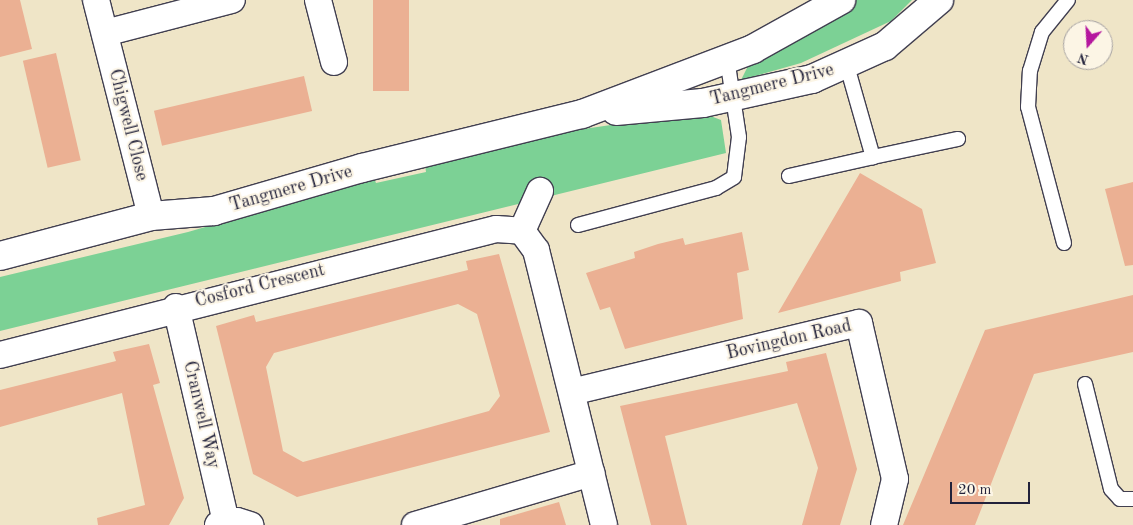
<!DOCTYPE html>
<html>
<head>
<meta charset="utf-8">
<style>
  body { margin:0 }
  #map { position:relative; width:1133px; height:525px; overflow:hidden; background:#efe5c7; font-family:"Old Standard TT",serif }
  div>[style] { position:absolute }
  .green>* { inset:0; background:#7cd195 }
  .building>* { inset:0; background:#ebb093; transform-origin:0 0 }
  .roads { filter:drop-shadow(1px 0 #413f50) drop-shadow(-1px 0 #413f50) drop-shadow(0 1px #413f50) drop-shadow(0 -1px #413f50) }
  .service>* { height:14px; margin:-7px; padding:0 7px; transform-origin:7px; border-radius:7px; background:#fff }
  .minor>* { height:26px; margin:-13px; padding:0 13px; transform-origin:13px; border-radius:13px; background:#fff }
  .tertiary>* { height:28px; margin:-14px; padding:0 14px; transform-origin:14px; border-radius:14px; background:#fff }
  span { translate:-50% -50%; white-space:nowrap; text-align:center; line-height:1.15; -webkit-text-stroke:4px #fcf5e5; paint-order:stroke }
  .street-label { font-size:18px; color:#22223b }
  .north { position:absolute; left:1063px; top:20px; width:50px; height:50px; box-sizing:border-box; background:#fcf5e5; border:1px solid #a5a1a1; border-radius:50%; rotate:199deg; font-size:14px; font-weight:700; line-height:20px; text-align:center; color:#22223b }
  .north::after { content:''; display:block; margin:auto; width:18px; height:22px; background:#b5179e; clip-path:polygon(50% 0,100% 100%,50% 72%,0 100%) }
  .scale { position:absolute; left:950px; top:482px; width:80px; height:22px; box-sizing:border-box; border:2px solid #22223b; border-top:0; padding-left:6px; font-size:15px; line-height:18px; white-space:nowrap; color:#22223b; -webkit-text-stroke:4px #fcf5e5; paint-order:stroke }
</style>
</head>
<body>
<div id="map">
  <div class="green">
    <i style="clip-path:polygon(853px 0,912px 0,891px 21px,801px 63px,741px 80px,752px 58px)"></i>
    <i style="clip-path:polygon(700px 112px,721px 120px,726px 153px,0 331px,0 277px,188px 232px,374px 178px,376px 183px,426px 172px,425px 165px,556px 133px)"></i>
  </div>
  <div class="building">
    <i style="clip-path:polygon(0 0,20px 0,32px 49px,0 57px)"></i>
    <i style="left:373px;top:0;width:36px;height:91px"></i>
    <i style="left:56px;top:53px;width:110px;height:34px;rotate:77deg"></i>
    <i style="left:304px;top:76px;width:36px;height:154px;rotate:77deg"></i>
    <i style="clip-path:polygon(860px 173px,922px 209px,936px 263px,900px 272px,901px 281px,778px 313px)"></i>
    <i style="clip-path:polygon(1133px 182px,1133px 265px,1125px 266px,1105px 189px)"></i>
    <i style="clip-path:polygon(742px 232px,749px 270px,737px 273px,743px 319px,625px 349px,610px 307px,600px 310px,586px 273px,635px 258px,634px 252px,658px 244px,683px 238px,685px 245px)"></i>
    <i style="clip-path:polygon(evenodd,499px 254px,550px 432px,297px 497px,253px 474px,216px 326px,254px 315px,256px 322px,468px 270px,466px 261px,499px 254px,458px 304px,477px 314px,500px 396px,489px 411px,303px 462px,283px 451px,266px 367px,274px 353px,458px 304px)"></i>
    <i style="clip-path:polygon(1133px 295px,1133px 352px,1034px 374px,975px 525px,903px 525px,985px 330px)"></i>
    <i style="clip-path:polygon(149px 344px,160px 383px,153px 385px,184px 498px,169px 525px,98px 525px,97px 518px,145px 505px,122px 393px,0 427px,0 390px,116px 361px,113px 352px)"></i>
    <i style="clip-path:polygon(826px 353px,857px 469px,840px 525px,802px 525px,818px 468px,797px 403px,665px 436px,687px 525px,651px 525px,620px 406px,788px 371px,786px 362px)"></i>
    <i style="clip-path:polygon(559px 502px,566px 525px,500px 525px,500px 519px)"></i>
  </div>
  <div class="roads">
    <div class="service">
      <i style="left:847px;top:66px;width:95px;rotate:74.1deg"></i>
      <i style="left:873px;top:157px;width:87px;rotate:-12deg"></i>
      <i style="left:789px;top:176px;width:86px;rotate:-12.7deg"></i>
      <i style="left:578px;top:225px;width:143px;rotate:-15deg"></i>
      <i style="left:716px;top:188px;width:21px;rotate:-31deg"></i>
      <i style="left:734px;top:177px;width:40px;rotate:-82.9deg"></i>
      <i style="left:739px;top:137px;width:79px;rotate:-98.7deg"></i>
      <i style="left:1064px;top:243px;width:141px;rotate:-104.8deg"></i>
      <i style="left:1028px;top:107px;width:36px;rotate:-87deg"></i>
      <i style="left:1030px;top:71px;width:41px;rotate:-72.9deg"></i>
      <i style="left:1042px;top:32px;width:41px;rotate:-50.9deg"></i>
      <i style="left:1085px;top:384px;width:108px;rotate:76.1deg"></i>
      <i style="left:1111px;top:489px;width:13px;rotate:48deg"></i>
      <i style="left:1120px;top:499px;width:13px"></i>
    </div>
    <div class="minor">
      <i style="left:96px;top:0;width:223px;rotate:75.7deg"></i>
      <i style="left:318px;top:0;width:64px;rotate:75.5deg"></i>
      <i style="left:105px;top:33px;width:131px;rotate:-14.6deg"></i>
      <i style="left:522px;top:231px;width:44px;rotate:-65.8deg"></i>
      <i style="left:176px;top:307px;width:221px;rotate:76.9deg"></i>
      <i style="left:0;top:355px;width:512px;rotate:-14.25deg"></i>
      <i style="left:496px;top:229px;width:26px;rotate:4deg"></i>
      <i style="left:522px;top:231px;width:24px;rotate:54deg"></i>
      <i style="left:536px;top:250px;width:283px;rotate:76.1deg"></i>
      <i style="left:575px;top:391px;width:292px;rotate:-13.5deg"></i>
      <i style="left:859px;top:323px;width:160px;rotate:77deg"></i>
      <i style="left:895px;top:479px;width:47px;rotate:103.4deg"></i>
      <i style="left:218px;top:525px;width:19px;rotate:-12deg"></i>
      <i style="left:237px;top:521px;width:14px;rotate:17deg"></i>
      <i style="left:415px;top:525px;width:184px;rotate:-16.4deg"></i>
    </div>
    <div class="tertiary">
      <i style="left:616px;top:111px;width:87px;rotate:-5.3deg"></i>
      <i style="left:703px;top:103px;width:112px;rotate:-12.4deg"></i>
      <i style="left:812px;top:79px;width:80px;rotate:-24.3deg"></i>
      <i style="left:885px;top:46px;width:71px;rotate:-40.4deg"></i>
      <i style="left:0;top:256px;width:156px;rotate:-14.8deg"></i>
      <i style="left:151px;top:216px;width:63px;rotate:-4.5deg"></i>
      <i style="left:214px;top:211px;width:154px;rotate:-16.2deg"></i>
      <i style="left:362px;top:168px;width:227px;rotate:-13.8deg"></i>
      <i style="left:582px;top:114px;width:183px;rotate:-20.8deg"></i>
      <i style="left:753px;top:49px;width:101px;rotate:-29.1deg"></i>
    </div>
  </div>
  <div class="street-label">
    <span style="left:772px;top:85px;rotate:-14deg">Tangmere Drive</span>
    <span style="left:128px;top:125px;rotate:76deg">Chigwell Close</span>
    <span style="left:291px;top:189px;rotate:-16deg">Tangmere Drive</span>
    <span style="left:260px;top:286px;rotate:-14deg">Cosford Crescent</span>
    <span style="left:789px;top:340px;rotate:-13deg">Bovingdon Road</span>
    <span style="left:201px;top:415px;rotate:77deg">Cranwell Way</span>
  </div>
  <div class="north">N</div>
  <div class="scale">20 m</div>
</div>
</body>
</html>
